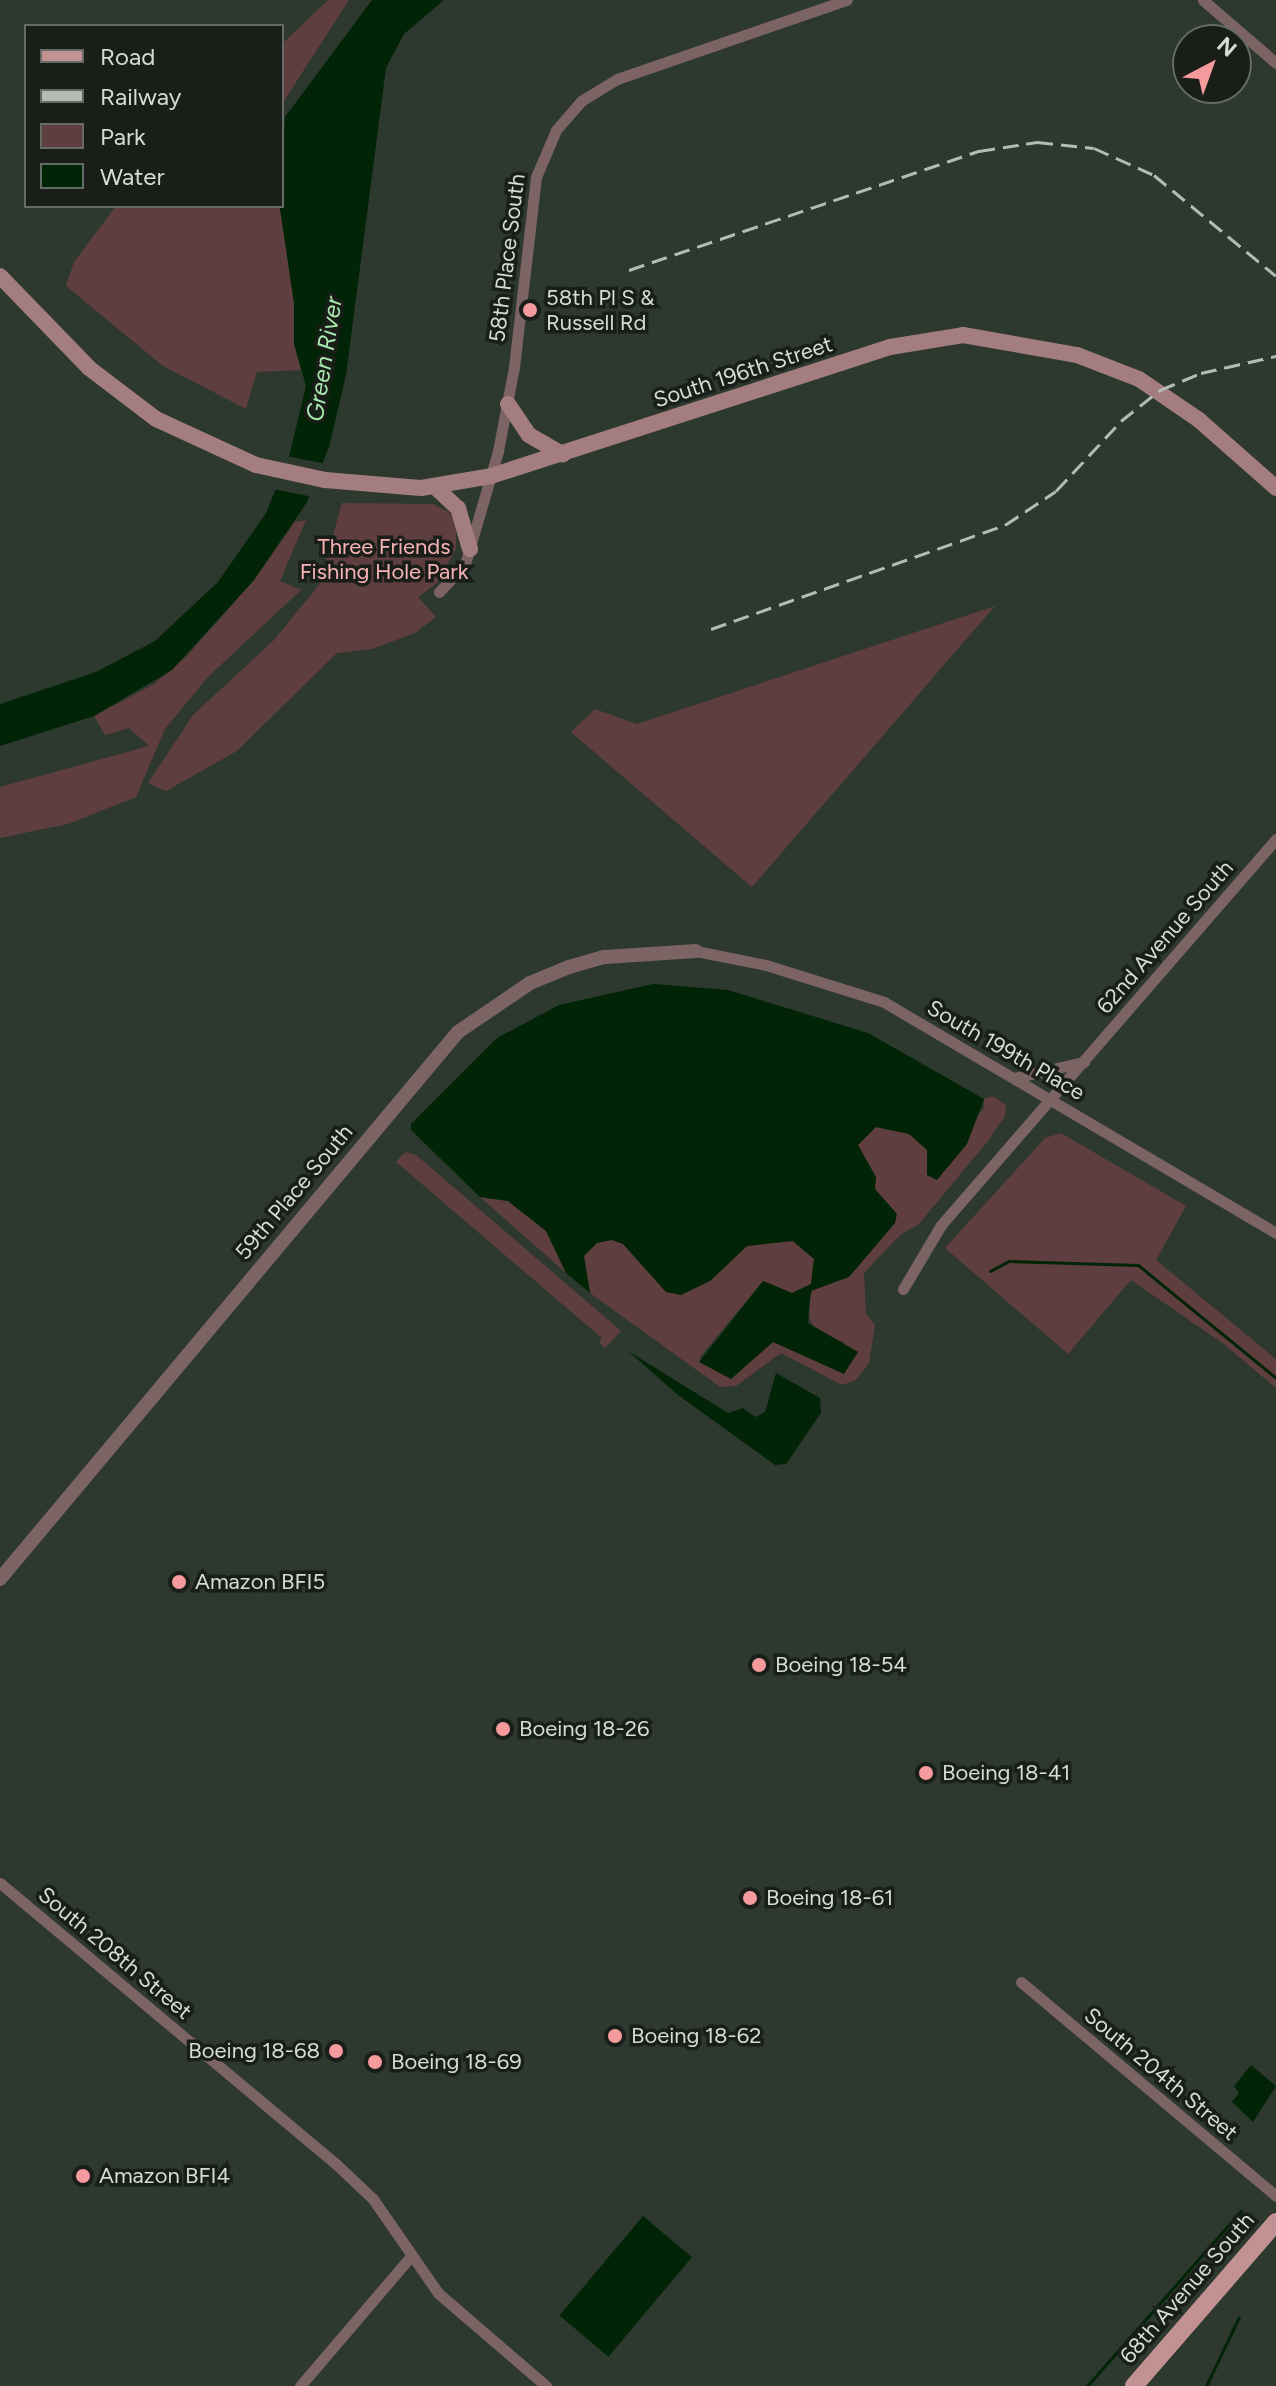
<!DOCTYPE html>
<html>
<head>
<meta charset="utf-8">
<style>
  body { margin:0 }
  #map { position:relative; width:1276px; height:2386px; overflow:hidden; background:#2d382e; font-family:Figtree,sans-serif }
  div>[style] { position:absolute }
  .green>* { inset:0; background:#5f3e3f }
  .water>* { inset:0; background:#002405; transform-origin:0 0 }
  .pier>* { inset:0; background:#2d382e }
  .stream>* { height:3px; margin:-1.5px; padding:0 1.5px; transform-origin:1.5px; border-radius:1.5px; background:#002405 }
  .minor>* { height:11px; margin:-5.5px; padding:0 5.5px; transform-origin:5.5px; border-radius:5.5px; background:#7c6464 }
  .tertiary>* { height:14px; margin:-7px; padding:0 7px; transform-origin:7px; border-radius:7px; background:#7c6464 }
  .secondary>* { height:16px; margin:-8px; padding:0 8px; transform-origin:8px; border-radius:8px; background:#a47d7e }
  .primary>* { height:18px; margin:-9px; padding:0 9px; transform-origin:9px; border-radius:9px; background:#c29192 }
  .rail>* { height:3px; margin-top:-1.5px; transform-origin:0; background:repeating-linear-gradient(90deg,#b4bbb5 0 16px,transparent 0 24px) }
  .dots>* { width:22px; height:22px; translate:-50% -50%; box-sizing:border-box; border:4px solid #191e19; border-radius:50% }
  span { translate:-50% -50%; white-space:nowrap; text-align:center; line-height:1.15; -webkit-text-stroke:7px #191e19; paint-order:stroke }
  .street-label { font-size:22px; color:#d5dcd6 }
  .poi-label { font-size:22px; color:#d5dcd6 }
  .left { translate:0 -50%; text-align:left }
  .right { translate:-100% -50%; text-align:right }
  .park-label { font-size:22px; color:#f8b3b5 }
  .water-label { font-size:24px; color:#aae8ae; font-style:italic }
  .legend { position:absolute; left:24px; top:24px; width:260px; height:184px; box-sizing:border-box; background:#191e19; border:2px solid #646a65; margin:0; padding:10px 14px; list-style:none; font-size:24px; color:#d5dcd6 }
  .legend li { display:flex; align-items:center; gap:16px; height:40px }
  .legend b { width:40px; border:2px solid #646a65 }
  .north { position:absolute; left:1172px; top:24px; width:80px; height:80px; box-sizing:border-box; background:#191e19; border:2px solid #646a65; border-radius:50%; rotate:41deg; font-size:22px; font-weight:700; line-height:32px; text-align:center; color:#d5dcd6 }
  .north::after { content:''; display:block; margin:auto; width:28px; height:36px; background:#f59b9e; clip-path:polygon(50% 0,100% 100%,50% 72%,0 100%) }
</style>
</head>
<body>
<div id="map">
  <div class="green">
    <i style="clip-path:polygon(328px 0,349px 0,282px 104px,282px 44px)"></i>
    <i style="clip-path:polygon(116px 206px,280px 206px,294px 303px,294px 344px,301px 370px,257px 372px,246px 409px,163px 366px,66px 286px,74px 262px)"></i>
    <i style="clip-path:polygon(342px 503px,433px 504px,449px 512px,456px 524px,456px 549px,437px 583px,418px 597px,436px 617px,415px 633px,372px 649px,337px 653px,237px 751px,166px 791px,148px 783px,193px 715px,273px 641px,319px 585px)"></i>
    <i style="clip-path:polygon(306px 520px,280px 581px,301px 590px,208px 677px,165px 729px,136px 797px,68px 824px,0 838px,0 787px,149px 746px,129px 728px,105px 735px,94px 716px,154px 684px,187px 656px,254px 580px,295px 522px)"></i>
    <i style="clip-path:polygon(995px 606px,752px 887px,571px 732px,595px 709px,637px 724px)"></i>
    <i style="clip-path:polygon(992px 1096px,1006px 1105px,1005px 1116px,988px 1141px,919px 1224px,900px 1235px,864px 1273px,866px 1314px,875px 1325px,869px 1363px,856px 1380px,842px 1385px,781px 1353px,736px 1386px,720px 1387px,590px 1293px,583px 1256px,596px 1243px,612px 1240px,623px 1244px,666px 1292px,710px 1281px,747px 1246px,793px 1241px,814px 1259px,811px 1284px,792px 1293px,763px 1281px,699px 1358px,731px 1379px,772px 1342px,846px 1343px,815px 1331px,807px 1311px,813px 1287px,849px 1277px,895px 1223px,875px 1189px,857px 1145px,861px 1139px,876px 1127px,909px 1134px,927px 1150px,927px 1175px,984px 1108px,984px 1099px)"></i>
    <i style="clip-path:polygon(1061px 1133px,1186px 1206px,1156px 1260px,1276px 1359px,1276px 1388px,1225px 1345px,1131px 1280px,1068px 1354px,945px 1248px,1045px 1138px)"></i>
    <i style="clip-path:polygon(405px 1152px,416px 1155px,621px 1331px,605px 1348px,599px 1343px,602px 1338px,396px 1162px)"></i>
    <i style="clip-path:polygon(480px 1197px,508px 1201px,546px 1231px,566px 1273px)"></i>
  </div>
  <div class="water">
    <i style="clip-path:polygon(372px 0,444px 0,404px 34px,386px 68px,346px 375px,329px 447px,307px 502px,254px 580px,172px 670px,94px 716px,0 746px,0 704px,96px 672px,155px 641px,218px 582px,266px 513px,289px 457px,306px 386px,294px 344px,294px 303px,280px 209px,285px 117px)"></i>
    <i style="clip-path:polygon(653px 984px,728px 990px,868px 1033px,984px 1099px,967px 1144px,937px 1180px,927px 1175px,927px 1150px,909px 1134px,876px 1127px,858px 1145px,876px 1177px,875px 1189px,897px 1214px,895px 1223px,849px 1277px,811px 1291px,808px 1323px,858px 1352px,844px 1374px,773px 1342px,731px 1379px,699px 1362px,763px 1281px,792px 1293px,811px 1284px,814px 1259px,793px 1241px,747px 1246px,710px 1281px,681px 1295px,666px 1292px,623px 1244px,612px 1240px,597px 1243px,584px 1256px,590px 1293px,566px 1273px,546px 1231px,508px 1201px,480px 1197px,411px 1130px,411px 1124px,497px 1038px,559px 1005px)"></i>
    <i style="clip-path:polygon(628px 1351px,728px 1413px,743px 1408px,755px 1417px,765px 1412px,776px 1373px,820px 1398px,821px 1413px,786px 1464px,775px 1465px,678px 1395px)"></i>
    <i style="clip-path:polygon(1251px 2065px,1276px 2086px,1253px 2122px,1232px 2102px,1239px 2093px,1234px 2086px)"></i>
    <i style="left:643px;top:2216px;width:64px;height:130px;rotate:40deg"></i>
  </div>
  <div class="pier">
    <i style="clip-path:polygon(285px 456px,327px 464px,313px 497px,273px 489px)"></i>
  </div>
  <div class="stream">
    <i style="left:990px;top:1271px;width:21px;rotate:-28deg"></i>
    <i style="left:1009px;top:1261px;width:129px;rotate:1.8deg"></i>
    <i style="left:1138px;top:1265px;width:178px;rotate:39.3deg"></i>
    <i style="left:1087px;top:2386px;width:233px;rotate:-48.7deg"></i>
    <i style="left:1206px;top:2386px;width:76px;rotate:-64.4deg"></i>
  </div>
  <div class="minor">
    <i style="left:1203px;top:0;width:96px;rotate:40.8deg"></i>
    <i style="left:439px;top:592px;width:38px;rotate:-47deg"></i>
    <i style="left:465px;top:564px;width:118px;rotate:-73.7deg"></i>
    <i style="left:498px;top:451px;width:86px;rotate:-79.2deg"></i>
    <i style="left:514px;top:367px;width:191px;rotate:-83.4deg"></i>
    <i style="left:536px;top:177px;width:51px;rotate:-66.9deg"></i>
    <i style="left:556px;top:130px;width:38px;rotate:-49deg"></i>
    <i style="left:581px;top:101px;width:42px;rotate:-31.4deg"></i>
    <i style="left:617px;top:79px;width:243px;rotate:-19deg"></i>
    <i style="left:696px;top:951px;width:71px;rotate:11.3deg"></i>
    <i style="left:766px;top:965px;width:124px;rotate:17.4deg"></i>
    <i style="left:884px;top:1002px;width:455px;rotate:30.5deg"></i>
    <i style="left:1014px;top:1078px;width:72px;rotate:-12.9deg"></i>
    <i style="left:903px;top:1289px;width:74px;rotate:-59.3deg"></i>
    <i style="left:941px;top:1225px;width:511px;rotate:-49.05deg"></i>
    <i style="left:0;top:1883px;width:438px;rotate:39.9deg"></i>
    <i style="left:336px;top:2164px;width:51px;rotate:43.4deg"></i>
    <i style="left:373px;top:2199px;width:114px;rotate:55.3deg"></i>
    <i style="left:438px;top:2293px;width:143px;rotate:40.7deg"></i>
    <i style="left:1021px;top:1982px;width:333px;rotate:40deg"></i>
    <i style="left:300px;top:2386px;width:171px;rotate:-49.5deg"></i>
  </div>
  <div class="tertiary">
    <i style="left:0;top:1579px;width:713px;rotate:-50.06deg"></i>
    <i style="left:458px;top:1032px;width:87px;rotate:-34.2deg"></i>
    <i style="left:530px;top:983px;width:42px;rotate:-22.3deg"></i>
    <i style="left:569px;top:967px;width:37px;rotate:-16deg"></i>
    <i style="left:605px;top:957px;width:91px;rotate:-3.8deg"></i>
  </div>
  <div class="secondary">
    <i style="left:0;top:276px;width:128px;rotate:45.9deg"></i>
    <i style="left:89px;top:368px;width:84px;rotate:37.3deg"></i>
    <i style="left:156px;top:419px;width:110px;rotate:24.7deg"></i>
    <i style="left:256px;top:465px;width:71px;rotate:12.3deg"></i>
    <i style="left:325px;top:480px;width:96px;rotate:4.8deg"></i>
    <i style="left:421px;top:488px;width:71px;rotate:-9.7deg"></i>
    <i style="left:491px;top:476px;width:419px;rotate:-17.9deg"></i>
    <i style="left:890px;top:347px;width:74px;rotate:-9.3deg"></i>
    <i style="left:963px;top:335px;width:116px;rotate:10deg"></i>
    <i style="left:1077px;top:355px;width:66px;rotate:21.2deg"></i>
    <i style="left:1139px;top:379px;width:73px;rotate:34.3deg"></i>
    <i style="left:1199px;top:420px;width:103px;rotate:41.4deg"></i>
    <i style="left:508px;top:404px;width:37px;rotate:56deg"></i>
    <i style="left:529px;top:435px;width:39px;rotate:30deg"></i>
    <i style="left:434px;top:486px;width:33px;rotate:43deg"></i>
    <i style="left:458px;top:508px;width:43px;rotate:73.7deg"></i>
  </div>
  <div class="primary">
    <i style="left:1134px;top:2386px;width:217px;rotate:-49.1deg"></i>
  </div>
  <div class="rail">
    <i style="left:629px;top:270px;width:370px;rotate:-18.8deg"></i>
    <i style="left:979px;top:151px;width:59px;rotate:-8.8deg"></i>
    <i style="left:1037px;top:142px;width:57px;rotate:6deg"></i>
    <i style="left:1094px;top:148px;width:66px;rotate:24.2deg"></i>
    <i style="left:1154px;top:175px;width:158px;rotate:39.6deg"></i>
    <i style="left:711px;top:629px;width:312px;rotate:-19.5deg"></i>
    <i style="left:1005px;top:525px;width:61px;rotate:-33.7deg"></i>
    <i style="left:1056px;top:491px;width:96px;rotate:-47.1deg"></i>
    <i style="left:1121px;top:421px;width:50px;rotate:-38.5deg"></i>
    <i style="left:1160px;top:390px;width:44px;rotate:-22.5deg"></i>
    <i style="left:1201px;top:373px;width:77px;rotate:-12.8deg"></i>
  </div>
  <div class="dots">
    <i style="left:530px;top:310px;background:#f59b9e"></i>
    <i style="left:179px;top:1582px;background:#f59b9e"></i>
    <i style="left:759px;top:1665px;background:#f59b9e"></i>
    <i style="left:503px;top:1729px;background:#f59b9e"></i>
    <i style="left:926px;top:1773px;background:#f59b9e"></i>
    <i style="left:750px;top:1898px;background:#f59b9e"></i>
    <i style="left:615px;top:2036px;background:#f59b9e"></i>
    <i style="left:336px;top:2051px;background:#f59b9e"></i>
    <i style="left:375px;top:2062px;background:#f59b9e"></i>
    <i style="left:83px;top:2176px;background:#f59b9e"></i>
  </div>
  <div class="street-label">
    <span style="left:507px;top:258px;rotate:-83deg">58th Place South</span>
    <span style="left:743px;top:372px;rotate:-18deg">South 196th Street</span>
    <span style="left:1165px;top:937px;rotate:-49deg">62nd Avenue South</span>
    <span style="left:1006px;top:1050px;rotate:30deg">South 199th Place</span>
    <span style="left:294px;top:1192px;rotate:-50deg">59th Place South</span>
    <span style="left:115px;top:1953px;rotate:40deg">South 208th Street</span>
    <span style="left:1161px;top:2074px;rotate:40deg">South 204th Street</span>
    <span style="left:1187px;top:2288px;rotate:-49deg">68th Avenue South</span>
  </div>
  <div class="poi-label">
    <span class="left" style="left:546px;top:310px">58th Pl S &amp;<br>Russell Rd</span>
    <span class="left" style="left:195px;top:1582px">Amazon BFI5</span>
    <span class="left" style="left:775px;top:1665px">Boeing 18-54</span>
    <span class="left" style="left:519px;top:1729px">Boeing 18-26</span>
    <span class="left" style="left:942px;top:1773px">Boeing 18-41</span>
    <span class="left" style="left:766px;top:1898px">Boeing 18-61</span>
    <span class="left" style="left:631px;top:2036px">Boeing 18-62</span>
    <span class="right" style="left:320px;top:2051px">Boeing 18-68</span>
    <span class="left" style="left:391px;top:2062px">Boeing 18-69</span>
    <span class="left" style="left:99px;top:2176px">Amazon BFI4</span>
  </div>
  <div class="park-label">
    <span style="left:384px;top:559px">Three Friends<br>Fishing Hole Park</span>
  </div>
  <div class="water-label">
    <span style="left:324px;top:359px;rotate:-81deg">Green River</span>
  </div>
  <ul class="legend">
  <li><b style="height:10px;background:#c29192"></b>Road</li>
  <li><b style="height:10px;background:#b4bbb5"></b>Railway</li>
  <li><b style="height:22px;background:#5f3e3f"></b>Park</li>
  <li><b style="height:22px;background:#002405"></b>Water</li>
  </ul>
  <div class="north">N</div>
</div>
</body>
</html>
